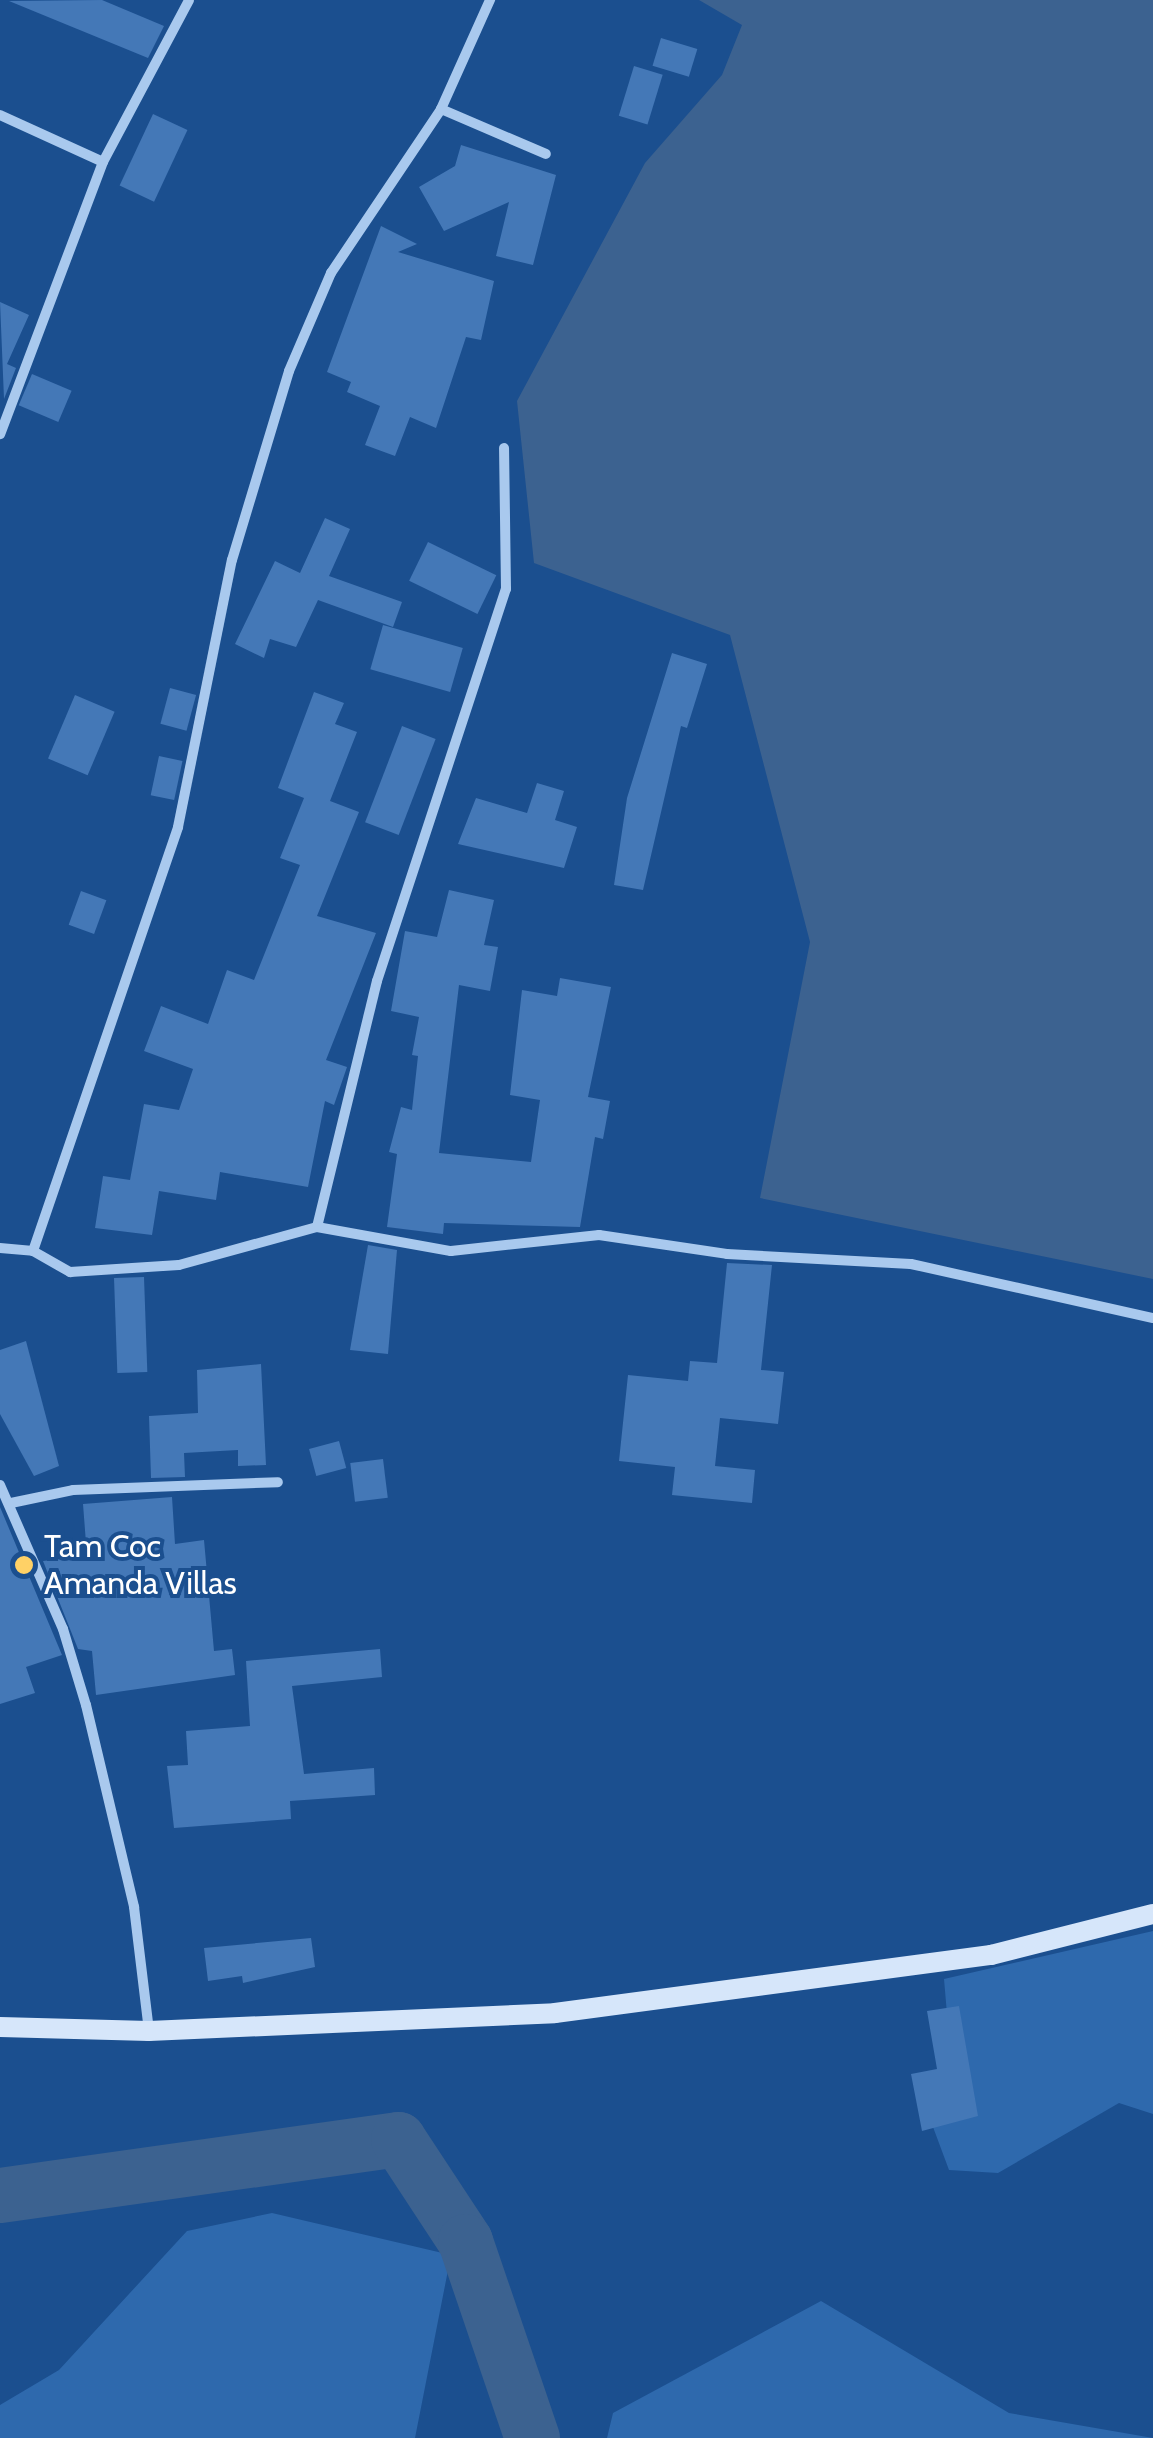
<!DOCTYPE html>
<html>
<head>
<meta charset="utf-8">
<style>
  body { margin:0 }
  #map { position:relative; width:1153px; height:2438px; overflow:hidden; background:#1b4f8f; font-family:Cabin,sans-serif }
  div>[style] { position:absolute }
  .green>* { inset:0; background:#2e69ad }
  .water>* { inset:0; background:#3c6290 }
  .river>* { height:55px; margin:-27.5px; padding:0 27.5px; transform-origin:27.5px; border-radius:27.5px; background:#3c6290 }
  .building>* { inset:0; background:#4478b7; transform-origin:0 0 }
  .street>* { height:10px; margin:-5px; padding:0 5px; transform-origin:5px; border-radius:5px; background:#a9c9ee }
  .secondary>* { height:20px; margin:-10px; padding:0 10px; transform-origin:10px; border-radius:10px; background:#d6e6fa }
  .dots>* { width:28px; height:28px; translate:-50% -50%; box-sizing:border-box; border:5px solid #1b4f8f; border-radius:50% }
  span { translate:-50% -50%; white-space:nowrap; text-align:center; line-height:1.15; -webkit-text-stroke:8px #1b4f8f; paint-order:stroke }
  .poi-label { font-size:32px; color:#fff }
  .left { translate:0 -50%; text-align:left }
</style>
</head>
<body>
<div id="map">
  <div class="green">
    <i style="clip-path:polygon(1153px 1931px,1153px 2114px,1119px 2103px,998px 2173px,949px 2170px,933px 2127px,953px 2084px,944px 1979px)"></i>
    <i style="clip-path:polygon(272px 2213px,451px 2255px,415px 2438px,0 2438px,0 2405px,59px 2370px,187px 2231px)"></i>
    <i style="clip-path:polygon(821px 2301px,1009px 2413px,1153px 2438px,607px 2438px,613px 2413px)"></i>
  </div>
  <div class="water">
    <i style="clip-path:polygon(699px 0,1153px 0,1153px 1279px,760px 1198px,810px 942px,730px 635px,534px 563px,517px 401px,645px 163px,722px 75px,742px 25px)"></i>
  </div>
  <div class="river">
    <i style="left:0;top:2195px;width:402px;rotate:-8deg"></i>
    <i style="left:398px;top:2139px;width:122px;rotate:56.7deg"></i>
    <i style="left:465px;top:2241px;width:208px;rotate:71.2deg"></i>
  </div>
  <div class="building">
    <i style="clip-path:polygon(102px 0,164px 26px,148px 58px,9px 1px)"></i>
    <i style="left:661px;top:38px;width:38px;height:29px;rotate:17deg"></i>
    <i style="left:634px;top:66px;width:30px;height:52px;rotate:17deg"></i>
    <i style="left:153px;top:114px;width:38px;height:79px;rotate:25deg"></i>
    <i style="clip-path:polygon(461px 145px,556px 175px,533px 265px,496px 256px,509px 202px,444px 231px,419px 187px,455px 166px)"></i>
    <i style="clip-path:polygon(381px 226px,417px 244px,398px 252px,494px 281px,481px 340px,466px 337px,436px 428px,410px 417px,395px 456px,365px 445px,380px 406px,347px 392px,351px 382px,327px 372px)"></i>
    <i style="clip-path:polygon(0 302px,29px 315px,7px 364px,16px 368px,4px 399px)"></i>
    <i style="left:32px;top:374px;width:43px;height:34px;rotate:23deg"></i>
    <i style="clip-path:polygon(325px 518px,350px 529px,329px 576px,402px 602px,393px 627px,318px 600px,296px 647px,270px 639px,264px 658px,235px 644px,275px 561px,300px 573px)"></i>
    <i style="left:428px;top:542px;width:76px;height:43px;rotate:26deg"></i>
    <i style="left:383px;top:625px;width:83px;height:46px;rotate:16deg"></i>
    <i style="clip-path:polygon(672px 653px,707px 664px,687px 728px,681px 726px,643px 890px,614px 885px,627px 798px)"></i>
    <i style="left:170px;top:688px;width:27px;height:37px;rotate:15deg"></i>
    <i style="clip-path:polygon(314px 692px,344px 703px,335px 724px,357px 732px,330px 801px,359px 812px,317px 916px,376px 933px,326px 1060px,347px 1067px,334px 1105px,325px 1101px,308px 1187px,220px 1172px,216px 1200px,159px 1191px,152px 1235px,95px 1228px,103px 1176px,130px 1180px,144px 1104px,179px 1110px,193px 1069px,144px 1051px,161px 1006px,208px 1024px,227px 970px,254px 980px,300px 865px,280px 858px,304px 798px,278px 788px)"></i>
    <i style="left:75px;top:695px;width:43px;height:69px;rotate:23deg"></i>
    <i style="left:402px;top:726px;width:36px;height:103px;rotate:21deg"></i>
    <i style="left:159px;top:756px;width:24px;height:40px;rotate:12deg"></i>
    <i style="clip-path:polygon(537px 783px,564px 791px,555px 820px,577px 827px,564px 868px,458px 844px,476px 798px,527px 813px)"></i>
    <i style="clip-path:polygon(449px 890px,494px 900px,484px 945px,498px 947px,490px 991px,459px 985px,439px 1153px,531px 1162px,540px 1100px,510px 1095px,522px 990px,557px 996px,560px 978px,611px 987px,588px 1097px,610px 1101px,603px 1139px,595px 1137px,580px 1227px,444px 1223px,443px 1234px,387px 1227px,397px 1154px,389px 1152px,401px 1107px,412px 1110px,418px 1056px,412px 1055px,419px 1017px,391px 1011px,405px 931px,437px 937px)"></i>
    <i style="left:81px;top:891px;width:27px;height:36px;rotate:20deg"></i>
    <i style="clip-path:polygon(368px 1245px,397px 1250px,388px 1354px,350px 1350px)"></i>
    <i style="clip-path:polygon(727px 1263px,772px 1265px,761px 1370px,784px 1372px,778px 1424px,720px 1418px,715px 1466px,755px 1470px,752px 1503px,672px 1495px,675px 1467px,619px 1461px,628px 1375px,688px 1381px,690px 1361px,717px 1363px)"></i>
    <i style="left:144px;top:1277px;width:95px;height:30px;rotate:88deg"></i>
    <i style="clip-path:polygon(26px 1341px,59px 1466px,34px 1476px,0 1414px,0 1350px)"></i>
    <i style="clip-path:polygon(261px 1364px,266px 1465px,238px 1466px,238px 1450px,184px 1453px,185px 1477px,151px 1478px,149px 1416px,198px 1413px,197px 1370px)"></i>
    <i style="left:339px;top:1441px;width:28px;height:31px;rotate:75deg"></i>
    <i style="left:383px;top:1459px;width:39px;height:33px;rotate:83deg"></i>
    <i style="clip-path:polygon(172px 1497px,175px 1544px,204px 1540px,214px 1651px,232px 1649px,235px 1675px,96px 1695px,92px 1651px,78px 1649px,43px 1561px,87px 1556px,83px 1504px)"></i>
    <i style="clip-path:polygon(0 1507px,62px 1655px,26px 1667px,35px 1693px,0 1704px)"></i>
    <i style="clip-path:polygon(380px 1649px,382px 1677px,292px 1686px,304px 1774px,374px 1768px,375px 1795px,290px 1801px,291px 1819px,174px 1828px,167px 1766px,188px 1765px,186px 1731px,250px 1726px,246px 1661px)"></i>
    <i style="clip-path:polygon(311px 1938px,315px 1967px,243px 1983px,242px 1976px,208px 1981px,204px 1948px)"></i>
    <i style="clip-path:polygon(959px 2006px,978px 2116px,922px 2131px,911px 2074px,937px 2069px,927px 2011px)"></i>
  </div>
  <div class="street">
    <i style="left:441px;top:109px;width:120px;rotate:-65.8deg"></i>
    <i style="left:0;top:115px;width:113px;rotate:24.5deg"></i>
    <i style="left:103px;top:162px;width:291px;rotate:110.7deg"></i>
    <i style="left:103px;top:162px;width:183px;rotate:-62deg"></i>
    <i style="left:317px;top:1227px;width:253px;rotate:-76.3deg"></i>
    <i style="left:377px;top:981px;width:413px;rotate:-71.8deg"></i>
    <i style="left:506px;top:589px;width:141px;rotate:-90.8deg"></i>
    <i style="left:0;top:1248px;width:33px;rotate:5deg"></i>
    <i style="left:33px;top:1251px;width:43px;rotate:29.6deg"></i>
    <i style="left:70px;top:1272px;width:109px;rotate:-3.7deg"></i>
    <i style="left:179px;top:1265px;width:143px;rotate:-15.4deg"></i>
    <i style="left:317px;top:1227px;width:136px;rotate:10.2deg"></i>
    <i style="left:451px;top:1251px;width:149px;rotate:-6.2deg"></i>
    <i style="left:599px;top:1235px;width:129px;rotate:8.4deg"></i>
    <i style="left:727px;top:1254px;width:184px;rotate:3.1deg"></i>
    <i style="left:911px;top:1264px;width:248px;rotate:12.6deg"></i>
    <i style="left:33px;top:1251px;width:448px;rotate:-71.1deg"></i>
    <i style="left:178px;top:827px;width:272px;rotate:-78.6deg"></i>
    <i style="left:232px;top:560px;width:197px;rotate:-73.2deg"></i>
    <i style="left:289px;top:371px;width:107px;rotate:-66.8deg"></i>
    <i style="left:331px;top:273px;width:197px;rotate:-56.1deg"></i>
    <i style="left:441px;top:109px;width:114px;rotate:23.2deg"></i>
    <i style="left:0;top:1485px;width:157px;rotate:66.4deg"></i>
    <i style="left:63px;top:1629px;width:79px;rotate:73.2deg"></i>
    <i style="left:86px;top:1705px;width:208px;rotate:76.6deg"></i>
    <i style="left:134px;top:1907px;width:125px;rotate:83.1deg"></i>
    <i style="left:11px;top:1503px;width:63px;rotate:-11.8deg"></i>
    <i style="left:73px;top:1490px;width:205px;rotate:-2.2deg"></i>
  </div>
  <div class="secondary">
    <i style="left:0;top:2027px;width:149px;rotate:1.5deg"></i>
    <i style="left:149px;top:2031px;width:406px;rotate:-2.5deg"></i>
    <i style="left:555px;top:2013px;width:440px;rotate:-7.6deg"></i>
    <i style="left:991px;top:1955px;width:167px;rotate:-14.2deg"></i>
  </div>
  <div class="dots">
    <i style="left:24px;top:1565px;background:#ffd166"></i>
  </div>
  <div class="poi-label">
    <span class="left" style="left:44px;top:1565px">Tam Coc<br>Amanda Villas</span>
  </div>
</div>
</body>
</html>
